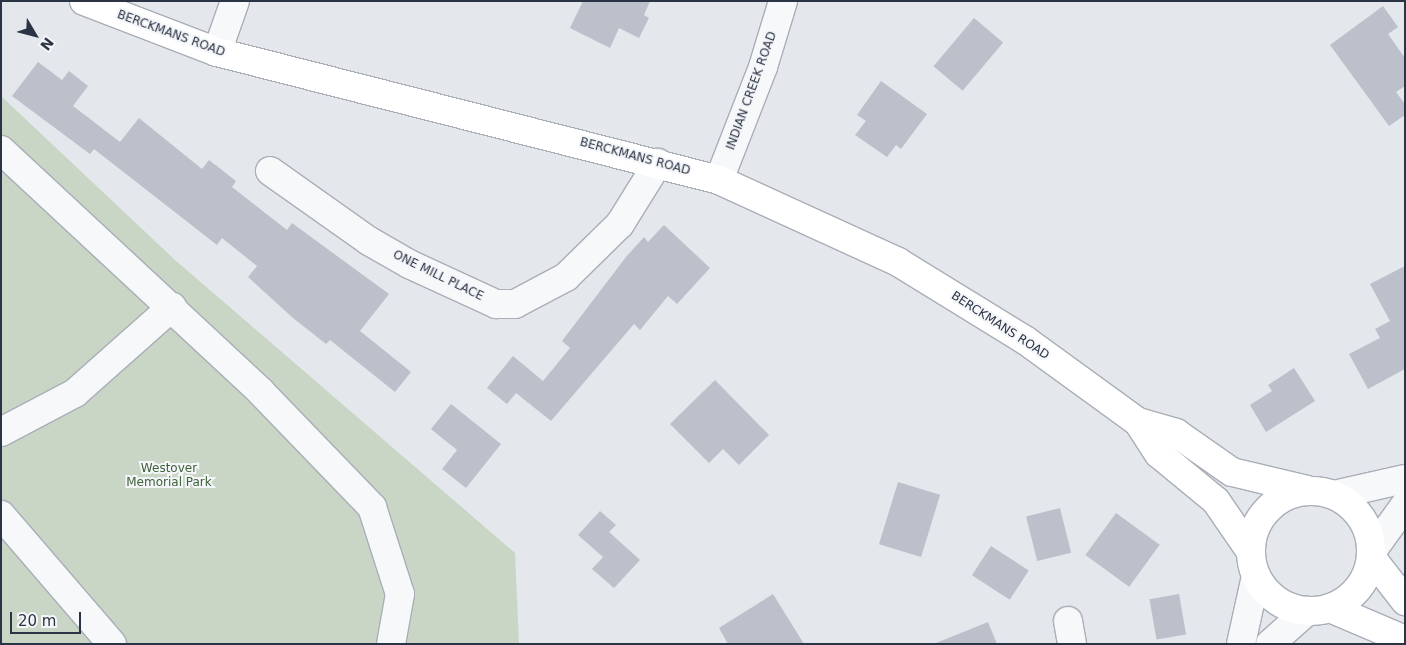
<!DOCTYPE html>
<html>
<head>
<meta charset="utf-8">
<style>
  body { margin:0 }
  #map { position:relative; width:1406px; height:645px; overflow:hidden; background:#e4e7ec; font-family:"DejaVu Sans",sans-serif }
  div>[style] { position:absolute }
  .green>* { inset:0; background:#c9d6c5 }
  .building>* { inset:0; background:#bbc0ca; transform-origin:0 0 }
  .roads { filter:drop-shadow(1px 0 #a9aeb7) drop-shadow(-1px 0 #a9aeb7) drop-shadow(0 1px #a9aeb7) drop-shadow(0 -1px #a9aeb7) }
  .minor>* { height:28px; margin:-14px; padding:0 14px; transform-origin:14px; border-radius:14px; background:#f7f8fa }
  .major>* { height:28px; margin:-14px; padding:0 14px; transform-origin:14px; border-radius:14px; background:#fff }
  .major>.ring { margin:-14px; padding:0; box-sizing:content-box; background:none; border:28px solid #fff; border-radius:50% }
  span { translate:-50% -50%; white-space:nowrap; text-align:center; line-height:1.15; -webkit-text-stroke:4px #f4f6f9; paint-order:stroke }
  .street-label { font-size:12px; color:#2b3445 }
  .park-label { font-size:12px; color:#3f6138 }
  .frame { position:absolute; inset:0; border:2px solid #2b3445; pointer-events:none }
  .north { position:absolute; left:10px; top:10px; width:50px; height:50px; -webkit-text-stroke:4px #f4f6f9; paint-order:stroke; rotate:127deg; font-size:14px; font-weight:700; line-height:20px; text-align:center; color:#2b3445 }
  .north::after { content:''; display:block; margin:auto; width:18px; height:22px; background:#2b3445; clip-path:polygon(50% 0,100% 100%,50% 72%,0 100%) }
  .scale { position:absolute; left:10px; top:612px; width:71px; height:22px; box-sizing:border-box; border:2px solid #2b3445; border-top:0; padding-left:6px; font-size:15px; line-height:18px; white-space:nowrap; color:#2b3445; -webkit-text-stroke:4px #f4f6f9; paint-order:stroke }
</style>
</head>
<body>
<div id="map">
  <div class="green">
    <i style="clip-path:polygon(1px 96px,175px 260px,515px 553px,519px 644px,1px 644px)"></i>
  </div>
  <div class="building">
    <i style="clip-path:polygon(583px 1px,650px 1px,644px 15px,649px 18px,639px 38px,619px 28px,610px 48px,570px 28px)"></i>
    <i style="clip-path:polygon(1383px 6px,1398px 27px,1388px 34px,1405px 58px,1405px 86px,1396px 92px,1405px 104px,1405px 115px,1389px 126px,1330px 45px)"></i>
    <i style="left:974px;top:18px;width:38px;height:63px;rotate:40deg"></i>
    <i style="clip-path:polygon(38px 62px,62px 80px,69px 71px,88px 86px,73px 106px,120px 142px,139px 118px,202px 169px,209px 160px,236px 181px,232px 187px,287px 230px,292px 223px,389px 294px,360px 331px,411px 372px,395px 392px,330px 340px,326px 344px,293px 318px,248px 277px,257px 266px,222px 238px,217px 245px,94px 149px,90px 154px,12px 96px)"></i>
    <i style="clip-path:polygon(881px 81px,927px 114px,901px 149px,896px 145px,887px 157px,855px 135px,866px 121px,857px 115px)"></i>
    <i style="clip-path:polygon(664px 225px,710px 268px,677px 304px,668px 296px,640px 330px,634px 324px,551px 421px,516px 393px,507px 404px,487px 388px,513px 356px,543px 381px,570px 348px,562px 341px,626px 257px,644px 237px,648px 242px)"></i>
    <i style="clip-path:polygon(1405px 266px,1405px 369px,1368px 389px,1349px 354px,1380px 338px,1375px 329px,1390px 321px,1370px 284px)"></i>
    <i style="clip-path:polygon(1294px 368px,1315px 401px,1266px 432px,1250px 405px,1272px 391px,1268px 385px)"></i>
    <i style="clip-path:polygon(715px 380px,769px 435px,739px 465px,723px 449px,709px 463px,670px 424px)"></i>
    <i style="clip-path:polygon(451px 404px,501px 444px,466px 488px,442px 469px,457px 450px,431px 429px)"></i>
    <i style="left:898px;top:482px;width:44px;height:65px;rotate:17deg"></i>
    <i style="left:1060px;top:508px;width:46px;height:35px;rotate:76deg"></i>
    <i style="clip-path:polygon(600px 511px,616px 525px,609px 532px,640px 560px,614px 588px,592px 569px,603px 557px,578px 535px)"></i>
    <i style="left:1116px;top:513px;width:54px;height:52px;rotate:36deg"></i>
    <i style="left:991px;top:546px;width:45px;height:35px;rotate:33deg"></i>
    <i style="clip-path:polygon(773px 594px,804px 644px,728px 644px,719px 628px)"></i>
    <i style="left:1179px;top:594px;width:41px;height:30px;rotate:80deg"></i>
    <i style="clip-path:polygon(988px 622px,997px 644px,936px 644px,936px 643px)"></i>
  </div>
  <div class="roads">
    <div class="minor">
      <i style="left:217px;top:52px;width:54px;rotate:-70.6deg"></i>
      <i style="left:1px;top:150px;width:355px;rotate:42.9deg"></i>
      <i style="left:261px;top:392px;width:160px;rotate:46deg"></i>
      <i style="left:372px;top:507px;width:91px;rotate:72.2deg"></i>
      <i style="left:400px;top:594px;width:51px;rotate:100.2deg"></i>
      <i style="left:270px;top:171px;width:121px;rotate:35.3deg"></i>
      <i style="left:369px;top:241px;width:46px;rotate:29.9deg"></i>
      <i style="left:409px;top:264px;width:96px;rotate:24.7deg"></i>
      <i style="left:496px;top:304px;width:19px"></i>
      <i style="left:515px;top:304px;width:58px;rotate:-27.9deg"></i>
      <i style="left:566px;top:277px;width:76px;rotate:-44.5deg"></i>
      <i style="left:620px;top:224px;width:72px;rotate:-58.1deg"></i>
      <i style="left:719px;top:180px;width:121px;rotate:-68.7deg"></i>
      <i style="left:763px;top:67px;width:69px;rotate:-73.1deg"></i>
      <i style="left:1px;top:432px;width:84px;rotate:-27.8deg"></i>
      <i style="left:75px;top:393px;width:130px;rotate:-41.6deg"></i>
      <i style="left:1334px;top:495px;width:73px;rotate:-12.7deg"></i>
      <i style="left:1px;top:515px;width:170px;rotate:49.3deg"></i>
      <i style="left:1372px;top:551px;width:57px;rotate:-54.3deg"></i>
      <i style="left:1068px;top:621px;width:23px;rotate:80deg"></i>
      <i style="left:1241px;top:644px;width:70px;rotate:-77.6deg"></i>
      <i style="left:1270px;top:644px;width:50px;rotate:-41.7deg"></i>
    </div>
    <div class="major">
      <i style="left:84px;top:1px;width:142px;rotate:21deg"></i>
      <i style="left:217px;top:52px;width:518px;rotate:14.3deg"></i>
      <i style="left:719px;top:180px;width:197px;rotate:24.6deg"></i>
      <i style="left:898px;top:262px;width:149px;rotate:31.6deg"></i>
      <i style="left:1025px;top:340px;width:140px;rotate:36deg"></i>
      <i style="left:1138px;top:422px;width:40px;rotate:16deg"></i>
      <i style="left:1176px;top:433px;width:68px;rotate:34.9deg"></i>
      <i style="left:1232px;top:472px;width:77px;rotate:13.5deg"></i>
      <i style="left:1138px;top:422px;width:38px;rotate:57deg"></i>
      <i style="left:1159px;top:454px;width:74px;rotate:39.5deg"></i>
      <i style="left:1216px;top:501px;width:62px;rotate:55.5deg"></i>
      <i class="ring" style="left:1251px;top:491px;width:92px;height:92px"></i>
      <i style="left:1371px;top:557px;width:56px;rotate:52.3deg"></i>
      <i style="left:1330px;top:608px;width:82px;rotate:23.1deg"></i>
    </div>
  </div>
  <div class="street-label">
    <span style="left:171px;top:34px;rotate:20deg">BERCKMANS ROAD</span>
    <span style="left:752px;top:91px;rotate:-70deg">INDIAN CREEK ROAD</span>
    <span style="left:635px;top:157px;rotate:15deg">BERCKMANS ROAD</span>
    <span style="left:438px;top:276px;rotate:26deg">ONE MILL PLACE</span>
    <span style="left:1000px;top:326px;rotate:33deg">BERCKMANS ROAD</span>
  </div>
  <div class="park-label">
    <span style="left:169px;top:476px">Westover<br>Memorial Park</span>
  </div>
  <div class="frame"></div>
  <div class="north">N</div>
  <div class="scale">20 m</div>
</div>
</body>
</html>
